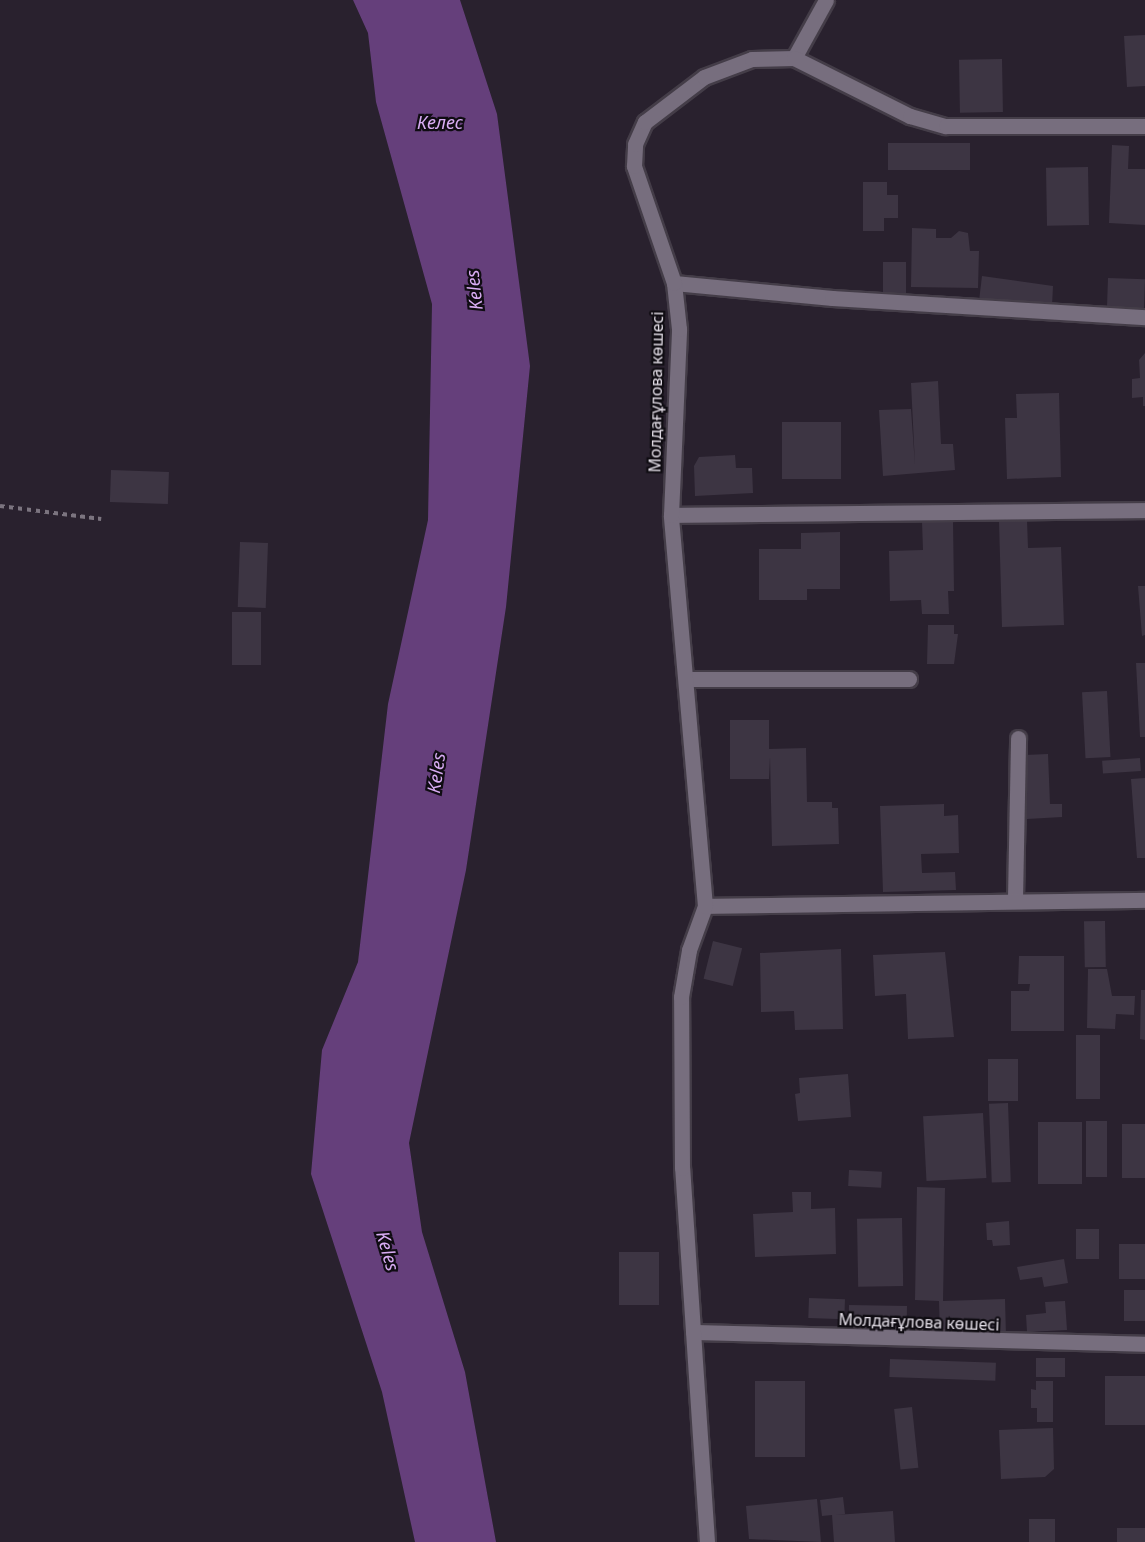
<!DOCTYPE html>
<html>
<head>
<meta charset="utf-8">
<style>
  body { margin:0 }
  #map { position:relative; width:1145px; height:1542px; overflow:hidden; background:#29212e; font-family:"Noto Sans",sans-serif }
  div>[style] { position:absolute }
  .water>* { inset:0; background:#653f7b }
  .building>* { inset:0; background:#3d3543; transform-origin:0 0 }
  .path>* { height:4px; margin-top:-2px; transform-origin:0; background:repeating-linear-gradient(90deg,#7b747f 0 4.5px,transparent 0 9px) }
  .roads { filter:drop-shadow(2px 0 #443d48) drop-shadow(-2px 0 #443d48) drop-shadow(0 2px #443d48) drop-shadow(0 -2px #443d48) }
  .minor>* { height:15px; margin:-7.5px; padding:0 7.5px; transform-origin:7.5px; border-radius:7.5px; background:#776e7e }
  span { translate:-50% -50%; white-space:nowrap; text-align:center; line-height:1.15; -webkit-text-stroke:4.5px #0f0c12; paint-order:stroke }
  .street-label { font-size:16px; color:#e4dfe8 }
  .water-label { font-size:18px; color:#d8acf3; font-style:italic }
</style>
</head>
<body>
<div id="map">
  <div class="water">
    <i style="clip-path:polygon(353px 0,460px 0,497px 114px,530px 366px,506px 607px,466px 870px,409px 1143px,422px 1232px,465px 1372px,496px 1542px,415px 1542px,382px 1392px,311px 1174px,322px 1050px,358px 962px,388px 704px,428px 520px,432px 304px,376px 102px,368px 33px)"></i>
  </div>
  <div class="building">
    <i style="clip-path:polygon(1145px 35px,1145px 86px,1127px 87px,1124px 36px)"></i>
    <i style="left:1002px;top:59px;width:53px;height:43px;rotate:89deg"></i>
    <i style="left:970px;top:143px;width:27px;height:82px;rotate:90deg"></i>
    <i style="clip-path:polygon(1112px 145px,1129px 146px,1128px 169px,1145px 169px,1145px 225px,1109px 223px)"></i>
    <i style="left:1088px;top:167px;width:58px;height:42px;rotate:89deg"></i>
    <i style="clip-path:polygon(863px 182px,887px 182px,887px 195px,898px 195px,898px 218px,884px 218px,884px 231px,863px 231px)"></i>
    <i style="clip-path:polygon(912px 228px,936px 229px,936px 238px,951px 238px,959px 231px,968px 233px,970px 251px,979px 251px,978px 288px,911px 287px)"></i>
    <i style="left:883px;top:262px;width:23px;height:34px"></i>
    <i style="clip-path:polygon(982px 276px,1053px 286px,1052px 306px,979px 301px)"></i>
    <i style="left:1108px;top:278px;width:37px;height:32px;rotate:2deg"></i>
    <i style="clip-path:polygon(1145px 353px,1145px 406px,1143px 406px,1143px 397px,1132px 398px,1132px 379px,1140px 378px,1139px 360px)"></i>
    <i style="clip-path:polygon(938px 381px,941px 444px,953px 444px,955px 470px,883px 476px,879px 410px,911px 409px,915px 465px,911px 383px)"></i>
    <i style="clip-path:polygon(1059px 393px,1061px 477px,1007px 479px,1005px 418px,1017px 418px,1016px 394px)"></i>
    <i style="left:782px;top:422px;width:59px;height:57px"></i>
    <i style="clip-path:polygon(735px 455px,736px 468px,752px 468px,753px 493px,695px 496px,694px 466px,699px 457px)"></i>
    <i style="left:111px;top:470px;width:58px;height:32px;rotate:2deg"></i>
    <i style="clip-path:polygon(1027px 520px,1028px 548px,1061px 547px,1064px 625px,1002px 627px,999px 521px)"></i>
    <i style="clip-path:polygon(953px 521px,954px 591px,948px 591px,949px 614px,922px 614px,921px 600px,890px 601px,889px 551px,923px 550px,922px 522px)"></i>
    <i style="clip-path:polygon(840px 532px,840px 589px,807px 589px,807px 600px,759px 600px,759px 549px,801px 549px,801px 533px)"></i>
    <i style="left:240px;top:542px;width:28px;height:65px;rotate:2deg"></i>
    <i style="clip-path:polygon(1138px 586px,1145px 586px,1145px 635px,1142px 636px)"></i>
    <i style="left:232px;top:612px;width:29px;height:53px"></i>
    <i style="clip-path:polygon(928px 625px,954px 625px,954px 634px,958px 634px,954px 664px,927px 664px)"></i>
    <i style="clip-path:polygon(1136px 663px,1145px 663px,1145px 737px,1140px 737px)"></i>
    <i style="left:1107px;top:691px;width:66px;height:25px;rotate:87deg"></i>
    <i style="clip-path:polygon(730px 720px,769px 720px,769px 749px,806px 748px,807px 802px,832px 802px,832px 808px,838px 808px,839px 844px,772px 846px,770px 757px,769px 779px,730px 779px)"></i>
    <i style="clip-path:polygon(1048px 754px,1050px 804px,1062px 804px,1062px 817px,1027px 819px,1025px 755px)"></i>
    <i style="left:1140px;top:758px;width:13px;height:38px;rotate:86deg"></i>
    <i style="clip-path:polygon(1145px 778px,1145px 858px,1137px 858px,1131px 779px)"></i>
    <i style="clip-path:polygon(944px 804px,944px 816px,958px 815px,959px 853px,921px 854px,922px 873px,955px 872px,956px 890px,883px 892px,880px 806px)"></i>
    <i style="left:1105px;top:921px;width:46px;height:21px;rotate:89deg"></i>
    <i style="left:713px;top:941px;width:30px;height:39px;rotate:14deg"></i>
    <i style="clip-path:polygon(841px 949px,843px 1029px,795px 1030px,794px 1011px,761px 1012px,760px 953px)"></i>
    <i style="clip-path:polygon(945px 952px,954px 1037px,908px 1039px,906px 994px,875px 996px,873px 955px)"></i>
    <i style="clip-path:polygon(1019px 956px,1064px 956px,1064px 1031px,1011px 1031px,1011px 991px,1029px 991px,1030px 984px,1018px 984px)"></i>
    <i style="clip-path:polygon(1088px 969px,1107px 969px,1112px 996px,1135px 996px,1134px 1015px,1116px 1014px,1115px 1029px,1087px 1028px)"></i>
    <i style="clip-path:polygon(1141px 990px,1145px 990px,1145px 1040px,1140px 1039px)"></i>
    <i style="left:1076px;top:1035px;width:24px;height:64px"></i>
    <i style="left:988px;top:1059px;width:30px;height:42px"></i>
    <i style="clip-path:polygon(848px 1074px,851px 1117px,798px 1121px,795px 1094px,800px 1093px,799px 1078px)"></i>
    <i style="left:1008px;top:1103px;width:79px;height:19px;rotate:88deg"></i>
    <i style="left:983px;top:1113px;width:65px;height:60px;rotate:87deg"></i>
    <i style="left:1086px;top:1121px;width:21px;height:56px"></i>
    <i style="left:1038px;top:1122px;width:44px;height:62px"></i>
    <i style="left:1122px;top:1124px;width:23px;height:54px"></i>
    <i style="left:849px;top:1170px;width:33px;height:16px;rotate:3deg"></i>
    <i style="clip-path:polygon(917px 1187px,945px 1188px,943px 1301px,1005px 1299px,1006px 1336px,940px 1338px,939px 1301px,915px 1300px)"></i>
    <i style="clip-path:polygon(792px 1192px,811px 1192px,811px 1209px,835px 1208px,836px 1254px,755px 1257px,753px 1214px,793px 1212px)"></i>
    <i style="left:902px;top:1218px;width:68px;height:45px;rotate:89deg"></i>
    <i style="clip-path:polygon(1009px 1221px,1010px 1245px,993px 1246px,992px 1240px,987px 1240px,986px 1223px)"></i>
    <i style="left:1076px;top:1229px;width:23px;height:30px"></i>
    <i style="left:1119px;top:1244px;width:26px;height:35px"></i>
    <i style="left:619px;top:1252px;width:40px;height:53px"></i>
    <i style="clip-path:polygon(1064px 1259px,1068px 1283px,1044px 1287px,1042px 1277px,1020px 1280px,1017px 1267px)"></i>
    <i style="left:1145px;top:1290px;width:31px;height:21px;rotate:90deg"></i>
    <i style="left:809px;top:1298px;width:36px;height:20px;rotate:2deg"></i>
    <i style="clip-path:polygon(1065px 1301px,1067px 1330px,1027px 1332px,1026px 1315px,1046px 1313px,1045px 1302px)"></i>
    <i style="left:849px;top:1305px;width:58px;height:22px;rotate:1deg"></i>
    <i style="left:1036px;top:1358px;width:29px;height:19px"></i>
    <i style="left:890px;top:1359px;width:106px;height:18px;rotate:2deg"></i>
    <i style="left:1145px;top:1376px;width:49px;height:40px;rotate:90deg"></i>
    <i style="left:755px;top:1381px;width:50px;height:76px"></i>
    <i style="clip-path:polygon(1036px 1381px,1053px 1381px,1053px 1422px,1037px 1422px,1037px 1408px,1031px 1408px,1031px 1389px,1036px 1390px)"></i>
    <i style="left:912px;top:1407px;width:61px;height:18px;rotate:84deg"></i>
    <i style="clip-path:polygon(1053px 1428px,1054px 1469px,1045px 1477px,1001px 1479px,999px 1430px)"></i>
    <i style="clip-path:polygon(843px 1497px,845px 1514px,835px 1515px,893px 1511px,895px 1542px,834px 1542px,832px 1515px,822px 1516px,820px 1500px)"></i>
    <i style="clip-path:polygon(817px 1499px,821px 1542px,749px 1539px,746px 1506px)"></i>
    <i style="left:1029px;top:1519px;width:26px;height:23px"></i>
    <i style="left:1145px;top:1528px;width:14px;height:28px;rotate:90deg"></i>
  </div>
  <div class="path">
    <i style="left:0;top:506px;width:102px;rotate:7.3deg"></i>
  </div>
  <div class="roads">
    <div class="minor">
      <i style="left:794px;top:58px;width:66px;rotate:-61.1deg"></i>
      <i style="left:674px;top:283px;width:159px;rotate:5.4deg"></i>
      <i style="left:832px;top:298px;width:314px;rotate:3.5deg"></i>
      <i style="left:671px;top:515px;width:474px;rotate:-0.6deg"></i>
      <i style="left:686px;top:679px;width:223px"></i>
      <i style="left:1015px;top:899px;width:161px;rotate:-88.9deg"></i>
      <i style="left:705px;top:906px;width:440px;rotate:-0.8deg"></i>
      <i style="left:693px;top:1332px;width:452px;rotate:1.5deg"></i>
      <i style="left:707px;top:1542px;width:375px;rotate:-93.8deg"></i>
      <i style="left:682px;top:1168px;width:171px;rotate:-90.3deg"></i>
      <i style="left:681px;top:997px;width:48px;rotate:-80.3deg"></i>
      <i style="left:689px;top:950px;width:47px;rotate:-70deg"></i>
      <i style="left:705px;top:906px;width:392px;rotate:-95deg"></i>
      <i style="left:671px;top:515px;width:186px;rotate:-87.5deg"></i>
      <i style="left:679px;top:329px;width:46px;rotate:-96.2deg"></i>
      <i style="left:674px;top:283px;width:124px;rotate:-108.9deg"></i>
      <i style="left:634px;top:166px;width:22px;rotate:-87deg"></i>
      <i style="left:635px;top:144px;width:24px;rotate:-66deg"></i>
      <i style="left:645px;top:122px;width:74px;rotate:-37.3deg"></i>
      <i style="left:704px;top:77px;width:51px;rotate:-20.6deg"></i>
      <i style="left:752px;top:59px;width:42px;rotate:-1.4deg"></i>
      <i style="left:794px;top:58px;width:130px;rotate:26.6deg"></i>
      <i style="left:910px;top:116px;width:37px;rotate:16deg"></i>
      <i style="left:946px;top:126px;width:199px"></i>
    </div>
  </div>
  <div class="street-label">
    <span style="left:656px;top:392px;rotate:-89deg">Молдағұлова көшесі</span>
    <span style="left:919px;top:1322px;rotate:2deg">Молдағұлова көшесі</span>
  </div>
  <div class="water-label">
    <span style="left:440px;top:122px">Келес</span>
    <span style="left:474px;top:290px;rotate:-96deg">Keles</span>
    <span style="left:436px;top:773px;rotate:-82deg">Keles</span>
    <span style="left:388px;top:1251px;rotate:74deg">Keles</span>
  </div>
</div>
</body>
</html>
